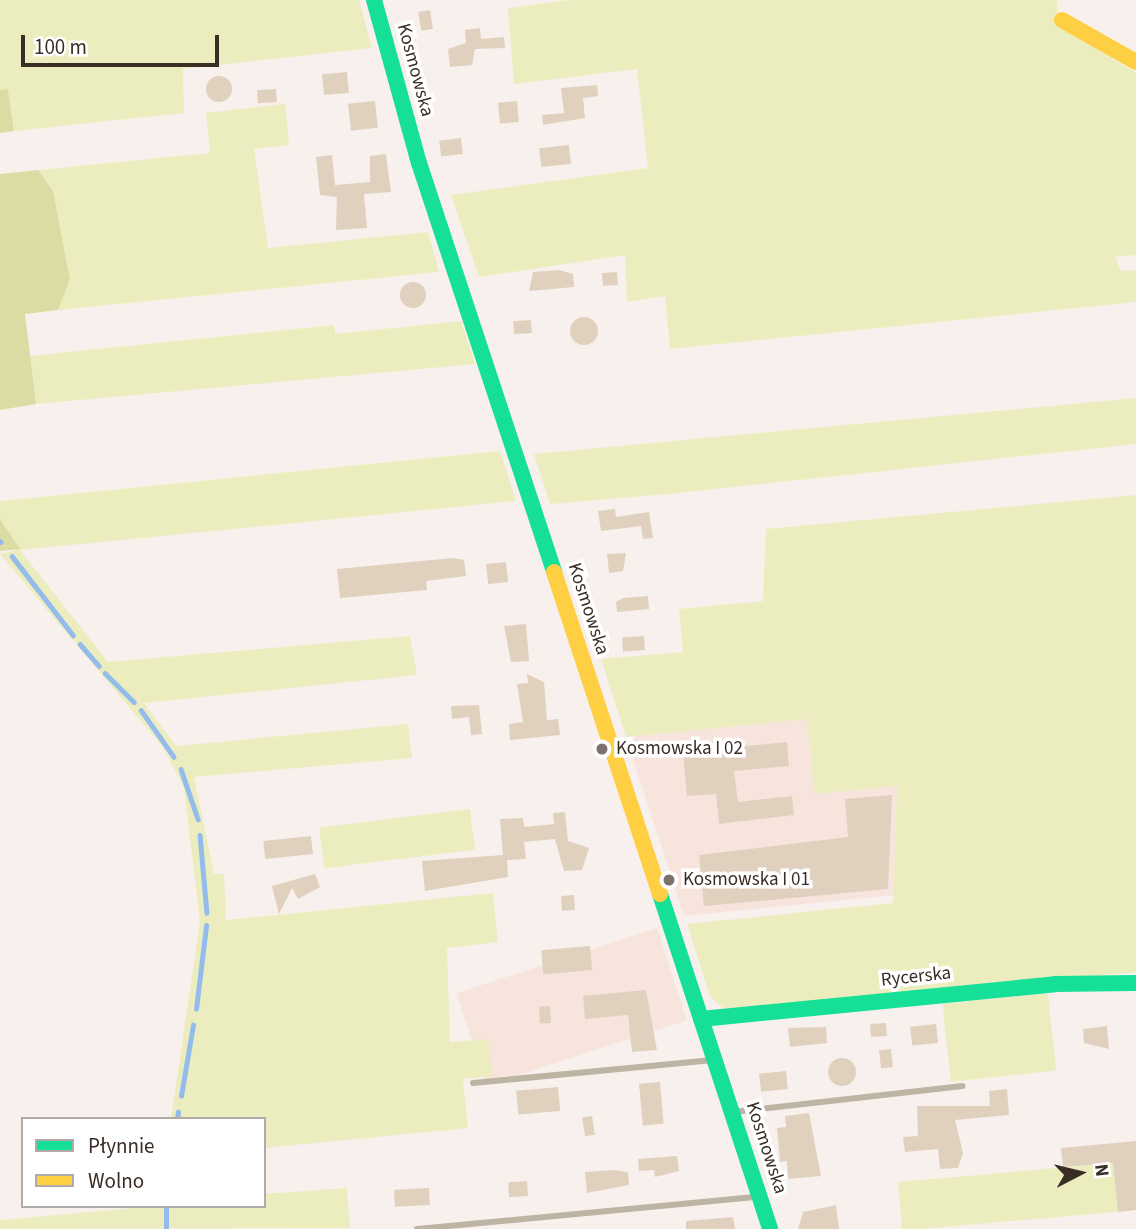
<!DOCTYPE html>
<html>
<head>
<meta charset="utf-8">
<style>
  body { margin:0 }
  #map { position:relative; width:1136px; height:1229px; overflow:hidden; background:#f8f0ed; font-family:"Source Sans 3",sans-serif }
  div>[style] { position:absolute }
  .built>* { inset:0; background:#f7e5dd; transform-origin:0 0 }
  .green>* { inset:0; background:#ecedbe; transform-origin:0 0 }
  .forest>* { inset:0; background:#dbdca4 }
  .stream>* { height:4.5px; margin:-2.25px; padding:0 2.25px; transform-origin:2.25px; border-radius:2.25px; background:#93bbec }
  .building>* { inset:0; background:#e0d1bf; transform-origin:0 0 }
  .round { border-radius:50% }
  .lane>* { height:6px; margin:-3px; padding:0 3px; transform-origin:3px; border-radius:3px; background:#beb4a3 }
  .fast>* { height:16px; margin:-8px; padding:0 8px; transform-origin:8px; border-radius:8px; background:#16e098 }
  .slow>* { height:16px; margin:-8px; padding:0 8px; transform-origin:8px; border-radius:8px; background:#ffcf43 }
  .dots>* { width:19px; height:19px; translate:-50% -50%; box-sizing:border-box; border:4px solid #fff; border-radius:50% }
  span { translate:-50% -50%; white-space:nowrap; text-align:center; line-height:1.15; -webkit-text-stroke:7px #fff; paint-order:stroke }
  .street-label { font-size:19px; color:#3a2d26 }
  .poi-label { font-size:19px; color:#3a2d26 }
  .left { translate:0 -50%; text-align:left }
  .legend { position:absolute; left:21px; top:1117px; width:245px; height:91px; box-sizing:border-box; background:#fff; border:2px solid #b0aba8; margin:0; padding:9px 12px; list-style:none; font-size:21px; color:#3a2d26 }
  .legend li { display:flex; align-items:center; gap:14px; height:35px }
  .legend b { width:35px; border:2px solid #b0aba8 }
  .north { position:absolute; left:1045px; top:1138px; width:70px; height:70px; -webkit-text-stroke:5px #fff; paint-order:stroke; rotate:83deg; font-size:19px; font-weight:700; line-height:28px; text-align:center; color:#3a2d26 }
  .north::after { content:''; display:block; margin:auto; width:24px; height:32px; background:#3a2d26; clip-path:polygon(50% 0,100% 100%,50% 72%,0 100%) }
  .scale { position:absolute; left:21px; top:35px; width:198px; height:32px; box-sizing:border-box; border:4px solid #3a2d26; border-top:0; padding-left:9px; font-size:21px; line-height:24px; white-space:nowrap; color:#3a2d26; -webkit-text-stroke:5px #fff; paint-order:stroke }
</style>
</head>
<body>
<div id="map">
  <div class="built">
    <i style="clip-path:polygon(808px 719px,897px 786px,894px 895px,684px 916px,629px 747px,636px 736px)"></i>
    <i style="left:657px;top:928px;width:97px;height:211px;rotate:72deg"></i>
  </div>
  <div class="green">
    <i style="clip-path:polygon(0 0,359px 0,372px 48px,183px 69px,184px 113px,14px 131px,8px 89px,0 90px)"></i>
    <i style="clip-path:polygon(568px 0,1057px 0,1057px 25px,1136px 73px,1136px 255px,1115px 257px,1121px 271px,1136px 270px,1136px 302px,670px 349px,665px 296px,627px 302px,625px 255px,479px 277px,451px 195px,648px 168px,637px 69px,514px 84px,508px 8px)"></i>
    <i style="clip-path:polygon(285px 104px,289px 145px,254px 149px,268px 248px,428px 232px,439px 272px,58px 310px,70px 279px,53px 191px,38px 170px,210px 153px,206px 113px)"></i>
    <i style="clip-path:polygon(461px 321px,475px 364px,36px 404px,29px 356px,334px 325px,335px 334px)"></i>
    <i style="clip-path:polygon(1136px 398px,1136px 444px,668px 494px,550px 504px,534px 454px)"></i>
    <i style="clip-path:polygon(500px 451px,516px 501px,20px 550px,108px 662px,410px 636px,417px 675px,144px 703px,176px 746px,408px 724px,412px 758px,194px 777px,214px 874px,224px 874px,226px 920px,493px 893px,498px 942px,447px 948px,450px 1042px,488px 1039px,492px 1076px,463px 1079px,468px 1128px,264px 1148px,264px 1119px,171px 1119px,200px 922px,184px 788px,162px 746px,0 554px,19px 549px,0 519px,0 501px)"></i>
    <i style="clip-path:polygon(1136px 495px,1136px 972px,726px 1011px,710px 996px,687px 924px,893px 903px,897px 786px,815px 794px,807px 719px,626px 737px,601px 659px,683px 652px,679px 609px,763px 601px,766px 529px)"></i>
    <i style="left:470px;top:809px;width:41px;height:152px;rotate:83deg"></i>
    <i style="left:1048px;top:993px;width:78px;height:106px;rotate:84deg"></i>
    <i style="left:1114px;top:1163px;width:49px;height:217px;rotate:85deg"></i>
    <i style="clip-path:polygon(347px 1188px,350px 1228px,0 1229px,0 1220px,156px 1206px,264px 1206px,264px 1194px)"></i>
  </div>
  <div class="forest">
    <i style="clip-path:polygon(8px 89px,14px 131px,0 133px,0 90px)"></i>
    <i style="clip-path:polygon(38px 170px,53px 191px,70px 279px,58px 310px,25px 314px,36px 404px,0 410px,0 174px)"></i>
    <i style="clip-path:polygon(0 519px,20px 549px,0 551px)"></i>
  </div>
  <div class="stream">
    <i style="left:0;top:541px;width:1px;rotate:45deg"></i>
    <i style="left:12px;top:556px;width:100px;rotate:52.3deg"></i>
    <i style="left:80px;top:644px;width:29px;rotate:49deg"></i>
    <i style="left:105px;top:673px;width:41px;rotate:45deg"></i>
    <i style="left:141px;top:710px;width:57px;rotate:54.9deg"></i>
    <i style="left:181px;top:769px;width:53px;rotate:71.2deg"></i>
    <i style="left:200px;top:835px;width:78px;rotate:84.9deg"></i>
    <i style="left:196px;top:1009px;width:84px;rotate:-83.1deg"></i>
    <i style="left:181px;top:1096px;width:72px;rotate:-80.4deg"></i>
    <i style="left:177px;top:1119px;width:7px;rotate:-82deg"></i>
    <i style="left:166px;top:1229px;width:23px;rotate:-90deg"></i>
  </div>
  <div class="building">
    <i style="left:430px;top:10px;width:19px;height:12px;rotate:81deg"></i>
    <i style="clip-path:polygon(480px 28px,481px 39px,504px 37px,505px 48px,475px 49px,472px 65px,450px 67px,448px 49px,466px 43px,465px 30px)"></i>
    <i style="left:347px;top:72px;width:21px;height:25px;rotate:85deg"></i>
    <i class="round" style="left:206px;top:76px;width:26px;height:26px"></i>
    <i style="clip-path:polygon(597px 85px,598px 96px,583px 98px,585px 118px,543px 125px,542px 115px,564px 113px,561px 88px)"></i>
    <i style="left:276px;top:89px;width:13px;height:19px;rotate:86deg"></i>
    <i style="left:375px;top:101px;width:27px;height:27px;rotate:84deg"></i>
    <i style="left:517px;top:101px;width:21px;height:19px;rotate:85deg"></i>
    <i style="left:461px;top:138px;width:16px;height:22px;rotate:83deg"></i>
    <i style="left:569px;top:145px;width:19px;height:30px;rotate:84deg"></i>
    <i style="clip-path:polygon(386px 154px,391px 192px,364px 194px,367px 228px,336px 230px,337px 197px,320px 195px,316px 157px,332px 155px,335px 185px,370px 182px,370px 156px)"></i>
    <i style="clip-path:polygon(559px 270px,573px 274px,574px 287px,529px 291px,533px 272px)"></i>
    <i style="left:617px;top:272px;width:13px;height:15px;rotate:86deg"></i>
    <i class="round" style="left:400px;top:282px;width:26px;height:26px"></i>
    <i class="round" style="left:570px;top:317px;width:28px;height:28px"></i>
    <i style="left:531px;top:320px;width:13px;height:18px;rotate:86deg"></i>
    <i style="clip-path:polygon(615px 509px,616px 517px,649px 512px,653px 538px,643px 539px,641px 526px,601px 531px,598px 511px)"></i>
    <i style="clip-path:polygon(626px 553px,623px 571px,609px 573px,607px 554px)"></i>
    <i style="clip-path:polygon(453px 558px,464px 560px,466px 576px,426px 581px,427px 590px,340px 598px,337px 569px)"></i>
    <i style="left:506px;top:562px;width:20px;height:20px;rotate:84deg"></i>
    <i style="clip-path:polygon(648px 596px,649px 609px,617px 612px,616px 602px,623px 598px)"></i>
    <i style="clip-path:polygon(526px 624px,529px 661px,511px 662px,504px 626px)"></i>
    <i style="left:644px;top:636px;width:14px;height:22px;rotate:86deg"></i>
    <i style="clip-path:polygon(527px 674px,544px 682px,547px 720px,558px 719px,560px 735px,510px 740px,509px 724px,523px 722px,517px 684px,528px 683px)"></i>
    <i style="clip-path:polygon(479px 705px,482px 734px,471px 735px,469px 717px,452px 719px,451px 706px)"></i>
    <i style="clip-path:polygon(787px 742px,789px 766px,734px 771px,738px 802px,792px 796px,794px 815px,719px 824px,716px 794px,687px 796px,683px 752px)"></i>
    <i style="clip-path:polygon(892px 795px,888px 889px,704px 906px,699px 855px,848px 837px,845px 799px)"></i>
    <i style="clip-path:polygon(565px 812px,568px 841px,589px 848px,582px 870px,564px 871px,555px 839px,524px 842px,526px 859px,507px 860px,508px 877px,425px 891px,422px 861px,503px 855px,500px 819px,523px 818px,524px 827px,554px 824px,553px 813px)"></i>
    <i style="left:311px;top:836px;width:18px;height:48px;rotate:84deg"></i>
    <i style="clip-path:polygon(315px 874px,320px 887px,298px 899px,292px 888px,279px 914px,272px 886px)"></i>
    <i style="left:574px;top:895px;width:15px;height:13px;rotate:86deg"></i>
    <i style="left:590px;top:946px;width:24px;height:49px;rotate:85deg"></i>
    <i style="clip-path:polygon(646px 990px,657px 1050px,632px 1052px,628px 1015px,585px 1019px,583px 996px)"></i>
    <i style="left:550px;top:1006px;width:17px;height:11px;rotate:87deg"></i>
    <i style="left:886px;top:1023px;width:13px;height:16px;rotate:86deg"></i>
    <i style="left:936px;top:1024px;width:19px;height:26px;rotate:84deg"></i>
    <i style="clip-path:polygon(1107px 1026px,1109px 1049px,1084px 1043px,1083px 1029px)"></i>
    <i style="clip-path:polygon(826px 1027px,827px 1043px,790px 1047px,788px 1028px)"></i>
    <i style="left:891px;top:1049px;width:18px;height:12px;rotate:84deg"></i>
    <i class="round" style="left:828px;top:1058px;width:28px;height:28px"></i>
    <i style="left:786px;top:1071px;width:18px;height:27px;rotate:84deg"></i>
    <i style="left:660px;top:1082px;width:42px;height:21px;rotate:85deg"></i>
    <i style="left:558px;top:1087px;width:24px;height:42px;rotate:85deg"></i>
    <i style="clip-path:polygon(1007px 1089px,1009px 1115px,955px 1120px,963px 1153px,958px 1168px,940px 1169px,938px 1149px,905px 1152px,903px 1137px,918px 1136px,917px 1106px,990px 1106px,989px 1091px)"></i>
    <i style="clip-path:polygon(809px 1113px,821px 1176px,788px 1179px,787px 1161px,780px 1162px,777px 1128px,786px 1127px,785px 1116px)"></i>
    <i style="left:592px;top:1116px;width:19px;height:10px;rotate:81deg"></i>
    <i style="clip-path:polygon(1136px 1141px,1136px 1210px,1118px 1212px,1113px 1163px,1063px 1167px,1061px 1148px)"></i>
    <i style="clip-path:polygon(677px 1156px,679px 1171px,655px 1177px,654px 1170px,639px 1171px,638px 1159px)"></i>
    <i style="clip-path:polygon(612px 1170px,628px 1172px,629px 1185px,587px 1193px,585px 1172px)"></i>
    <i style="left:527px;top:1181px;width:15px;height:19px;rotate:86deg"></i>
    <i style="left:429px;top:1188px;width:17px;height:35px;rotate:87deg"></i>
    <i style="clip-path:polygon(836px 1205px,839px 1229px,798px 1229px,803px 1212px)"></i>
    <i style="clip-path:polygon(733px 1217px,735px 1229px,686px 1229px,686px 1221px)"></i>
  </div>
  <div class="lane">
    <i style="left:473px;top:1083px;width:241px;rotate:-5.5deg"></i>
    <i style="left:734px;top:1112px;width:230px;rotate:-6.5deg"></i>
    <i style="left:417px;top:1229px;width:342px;rotate:-5.4deg"></i>
  </div>
  <div class="fast">
    <i style="left:374px;top:0;width:169px;rotate:74.6deg"></i>
    <i style="left:419px;top:163px;width:431px;rotate:71.7deg"></i>
    <i style="left:660px;top:894px;width:353px;rotate:71.8deg"></i>
    <i style="left:701px;top:1019px;width:356px;rotate:-5.6deg"></i>
    <i style="left:1055px;top:984px;width:81px;rotate:-0.7deg"></i>
  </div>
  <div class="slow">
    <i style="left:1062px;top:20px;width:85px;rotate:29.6deg"></i>
    <i style="left:554px;top:572px;width:339px;rotate:71.8deg"></i>
  </div>
  <div class="dots">
    <i style="left:602px;top:749px;background:#7c716c"></i>
    <i style="left:669px;top:880px;background:#7c716c"></i>
  </div>
  <div class="street-label">
    <span style="left:415px;top:70px;rotate:75deg">Kosmowska</span>
    <span style="left:588px;top:609px;rotate:72deg">Kosmowska</span>
    <span style="left:916px;top:977px;rotate:-6deg">Rycerska</span>
    <span style="left:766px;top:1148px;rotate:72deg">Kosmowska</span>
  </div>
  <div class="poi-label">
    <span class="left" style="left:616px;top:749px">Kosmowska I 02</span>
    <span class="left" style="left:683px;top:880px">Kosmowska I 01</span>
  </div>
  <ul class="legend">
  <li><b style="height:9px;background:#16e098"></b>Płynnie</li>
  <li><b style="height:9px;background:#ffcf43"></b>Wolno</li>
  </ul>
  <div class="north">N</div>
  <div class="scale">100 m</div>
</div>
</body>
</html>
